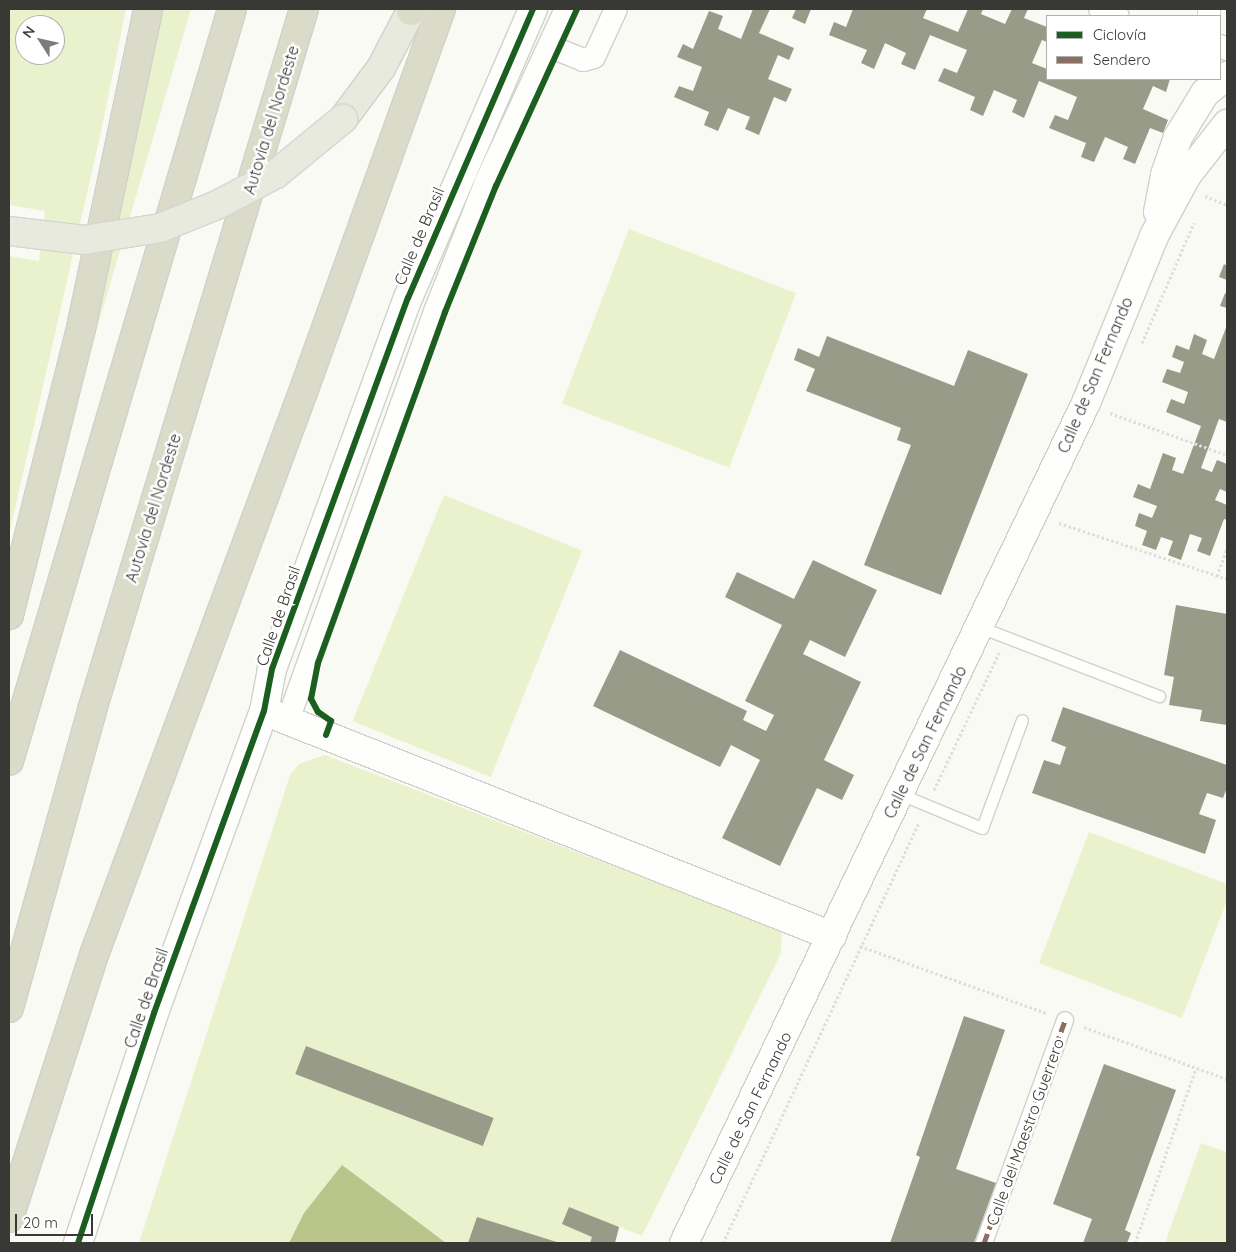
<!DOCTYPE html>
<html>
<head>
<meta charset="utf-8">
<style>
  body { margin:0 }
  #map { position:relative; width:1236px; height:1252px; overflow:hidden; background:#f9faf3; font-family:Quicksand,sans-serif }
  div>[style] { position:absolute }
  .green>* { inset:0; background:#eaf2cd; transform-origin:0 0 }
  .water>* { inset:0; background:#b9c58b }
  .building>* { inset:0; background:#989b88; transform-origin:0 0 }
  .path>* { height:3px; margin-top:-1.5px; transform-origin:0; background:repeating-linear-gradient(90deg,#dedfdc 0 2.5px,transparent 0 5px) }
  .roads { filter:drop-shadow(1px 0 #d0d1cb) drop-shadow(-1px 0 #d0d1cb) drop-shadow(0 1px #d0d1cb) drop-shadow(0 -1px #d0d1cb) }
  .service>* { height:11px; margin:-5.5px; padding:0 5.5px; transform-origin:5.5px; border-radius:5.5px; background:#fefefd }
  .pedestrian>* { height:16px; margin:-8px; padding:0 8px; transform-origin:8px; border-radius:8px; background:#fefefd }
  .minor>* { height:22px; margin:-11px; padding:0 11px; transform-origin:11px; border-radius:11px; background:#fefefd }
  .tertiary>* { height:28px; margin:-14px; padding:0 14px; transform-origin:14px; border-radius:14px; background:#fefefd }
  .primary>* { height:28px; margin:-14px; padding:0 14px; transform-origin:14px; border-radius:14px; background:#e8eade }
  .motorway>* { height:28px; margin:-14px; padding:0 14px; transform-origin:14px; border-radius:14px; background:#dadcc9 }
  .bridges { filter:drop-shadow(1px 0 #d5d6d3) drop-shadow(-1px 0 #d5d6d3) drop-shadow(0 1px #d5d6d3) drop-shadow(0 -1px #d5d6d3) }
  .primary-bridge>* { height:28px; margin:-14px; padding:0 14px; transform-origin:14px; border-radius:14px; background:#e8eade }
  .quiet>* { height:5px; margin-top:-2.5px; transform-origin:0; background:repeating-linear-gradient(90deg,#8d6e63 0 10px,transparent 0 15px) }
  .cycleway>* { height:6px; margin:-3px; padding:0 3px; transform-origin:3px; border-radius:3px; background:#1b5e20 }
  span { translate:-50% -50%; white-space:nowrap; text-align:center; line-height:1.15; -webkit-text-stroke:5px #fff; paint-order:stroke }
  .street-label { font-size:16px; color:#383935 }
  .frame { position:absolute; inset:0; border:10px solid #383935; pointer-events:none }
  .legend { position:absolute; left:1046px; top:15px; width:175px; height:65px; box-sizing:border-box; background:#fff; border:1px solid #afb0ae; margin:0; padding:6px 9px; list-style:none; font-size:15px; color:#383935 }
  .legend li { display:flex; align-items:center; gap:10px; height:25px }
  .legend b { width:25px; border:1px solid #afb0ae }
  .north { position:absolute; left:15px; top:15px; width:50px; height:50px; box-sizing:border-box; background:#fff; border:1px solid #afb0ae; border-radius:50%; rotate:305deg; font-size:14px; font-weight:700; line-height:20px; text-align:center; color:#383935 }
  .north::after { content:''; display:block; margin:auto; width:18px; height:22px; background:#7c7d78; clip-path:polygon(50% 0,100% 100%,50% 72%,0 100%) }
  .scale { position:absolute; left:15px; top:1214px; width:78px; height:22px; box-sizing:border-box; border:2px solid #383935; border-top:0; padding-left:6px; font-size:15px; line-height:18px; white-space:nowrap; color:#383935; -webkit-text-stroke:4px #fff; paint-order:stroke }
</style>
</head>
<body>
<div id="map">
  <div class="green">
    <i style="clip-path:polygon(evenodd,9px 9px,126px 9px,101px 132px,9px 535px,9px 256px,39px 261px,45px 211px,9px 205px,9px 9px,25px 25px,55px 25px,55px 55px,25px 55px,25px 25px)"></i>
    <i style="clip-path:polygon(162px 9px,191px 9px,86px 366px,79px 359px)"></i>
    <i style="left:629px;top:229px;width:179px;height:187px;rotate:21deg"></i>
    <i style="left:444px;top:495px;width:149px;height:244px;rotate:22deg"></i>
    <i style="clip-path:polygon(325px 755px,782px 931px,781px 953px,642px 1236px,620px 1227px,615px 1243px,139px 1243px,290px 775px,299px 764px)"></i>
    <i style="clip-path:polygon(1089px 832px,1227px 884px,1227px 900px,1182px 1018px,1039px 963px)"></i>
    <i style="clip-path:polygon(1201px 1143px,1227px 1152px,1227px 1243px,1165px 1243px)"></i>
  </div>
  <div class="water">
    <i style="clip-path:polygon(342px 1165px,446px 1243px,289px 1243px,304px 1213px)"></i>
  </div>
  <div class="building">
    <i style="clip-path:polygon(753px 9px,770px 9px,759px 33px,794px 48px,789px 60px,778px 55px,768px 79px,792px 89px,786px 102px,774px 97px,759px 135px,745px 129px,750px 117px,728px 108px,718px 131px,704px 125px,709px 112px,674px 97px,679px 86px,693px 91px,702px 67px,677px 57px,683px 44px,693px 49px,709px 11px,723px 16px,718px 29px,741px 39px)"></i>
    <i style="clip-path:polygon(796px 9px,811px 9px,805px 24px,792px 18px)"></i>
    <i style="clip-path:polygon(853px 9px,927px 9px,923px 18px,958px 32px,968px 9px,983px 9px,981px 14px,1005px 24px,1012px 9px,1028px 9px,1024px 18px,1047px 27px,1047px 42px,1042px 40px,1032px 63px,1047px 69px,1047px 79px,1170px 79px,1166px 92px,1153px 86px,1143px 109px,1168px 120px,1163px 133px,1150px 128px,1135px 164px,1123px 159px,1128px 147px,1105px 137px,1094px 162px,1081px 157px,1086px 143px,1049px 128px,1055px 115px,1068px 120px,1077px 97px,1039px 81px,1024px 118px,1012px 112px,1017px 100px,994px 90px,983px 116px,970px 110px,975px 97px,938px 81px,944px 68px,957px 73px,967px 50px,930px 35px,915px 70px,901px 64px,906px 53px,885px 43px,874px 69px,861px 63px,867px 50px,829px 35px,834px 22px,846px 27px)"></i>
    <i style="clip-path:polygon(1224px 264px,1227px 266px,1227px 280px,1219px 277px)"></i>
    <i style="clip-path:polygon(1225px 293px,1227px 294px,1227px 308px,1220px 306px)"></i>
    <i style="clip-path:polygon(1227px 325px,1227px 422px,1219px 419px,1201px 468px,1212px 472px,1217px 460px,1227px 464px,1227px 492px,1220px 489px,1215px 500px,1227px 505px,1227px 520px,1224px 519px,1210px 556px,1197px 551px,1202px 538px,1190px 534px,1181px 560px,1168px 555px,1173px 541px,1161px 537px,1156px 550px,1142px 545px,1147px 531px,1135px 526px,1139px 513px,1152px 518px,1157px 506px,1133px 497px,1138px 484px,1150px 489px,1163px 453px,1176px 458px,1172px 470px,1183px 474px,1201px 426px,1166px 412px,1171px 399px,1184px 404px,1188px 392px,1162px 382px,1167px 369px,1180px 373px,1184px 362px,1172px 357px,1176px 345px,1189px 350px,1194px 334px,1207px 340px,1202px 354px,1214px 359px)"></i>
    <i style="clip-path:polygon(827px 336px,954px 386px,968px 350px,1028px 374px,941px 595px,864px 565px,911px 445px,897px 440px,901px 428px,806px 391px,815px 369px,794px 360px,798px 348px,819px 357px)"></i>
    <i style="clip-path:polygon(813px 560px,877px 590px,845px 657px,810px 640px,803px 654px,861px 682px,824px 760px,854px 775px,842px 800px,817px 788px,780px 866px,722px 838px,760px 760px,731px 745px,720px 767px,593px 706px,620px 650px,747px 711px,743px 720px,766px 731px,774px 715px,745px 701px,782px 625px,725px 597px,737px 572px,794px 599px)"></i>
    <i style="clip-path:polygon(1176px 605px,1227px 614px,1227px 725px,1200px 721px,1202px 710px,1169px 705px,1174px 677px,1164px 675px)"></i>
    <i style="clip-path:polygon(1063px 707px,1227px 765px,1227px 788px,1223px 798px,1207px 793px,1199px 814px,1216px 820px,1205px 854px,1032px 793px,1044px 760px,1060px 765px,1066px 747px,1051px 741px)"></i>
    <i style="clip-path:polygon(964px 1016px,1005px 1030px,956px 1169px,996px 1183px,974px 1243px,890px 1243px,920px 1157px,916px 1155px)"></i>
    <i style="left:306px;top:1046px;width:201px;height:30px;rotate:21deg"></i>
    <i style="clip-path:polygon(1104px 1064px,1176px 1090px,1125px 1230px,1131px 1233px,1127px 1243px,1083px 1243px,1092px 1219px,1053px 1204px)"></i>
    <i style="clip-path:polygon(569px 1207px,619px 1227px,615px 1243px,590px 1243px,592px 1237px,562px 1224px)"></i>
    <i style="clip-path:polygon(477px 1217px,560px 1243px,468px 1243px)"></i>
  </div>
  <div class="path">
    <i style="left:1205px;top:196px;width:24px;rotate:22deg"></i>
    <i style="left:1142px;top:343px;width:131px;rotate:-66.6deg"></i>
    <i style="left:1110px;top:413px;width:124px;rotate:19.7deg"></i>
    <i style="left:1059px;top:523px;width:177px;rotate:18.4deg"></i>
    <i style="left:1217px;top:576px;width:29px;rotate:-70deg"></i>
    <i style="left:934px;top:790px;width:152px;rotate:-64.6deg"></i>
    <i style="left:860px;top:946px;width:198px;rotate:19.8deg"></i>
    <i style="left:1084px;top:1027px;width:152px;rotate:20deg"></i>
    <i style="left:723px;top:1243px;width:464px;rotate:-65deg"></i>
    <i style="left:1135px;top:1243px;width:185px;rotate:-70.8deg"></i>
  </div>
  <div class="roads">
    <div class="service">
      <i style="left:980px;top:627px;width:192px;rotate:21.1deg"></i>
      <i style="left:900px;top:794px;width:89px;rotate:22.5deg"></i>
      <i style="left:982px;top:828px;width:115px;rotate:-69.7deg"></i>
    </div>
    <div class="pedestrian">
      <i style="left:984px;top:1243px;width:237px;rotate:-70deg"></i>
    </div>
    <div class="minor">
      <i style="left:1100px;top:9px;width:19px;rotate:21deg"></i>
      <i style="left:1209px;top:9px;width:7px;rotate:90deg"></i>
      <i style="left:549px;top:46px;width:37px;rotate:22deg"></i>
      <i style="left:583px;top:60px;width:11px;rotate:-15deg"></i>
      <i style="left:594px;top:57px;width:53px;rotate:-65.4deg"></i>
      <i style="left:1220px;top:46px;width:8px;rotate:23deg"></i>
      <i style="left:288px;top:720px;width:437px;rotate:-70.2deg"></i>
      <i style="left:436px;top:309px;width:136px;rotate:-68.5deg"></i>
      <i style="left:486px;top:182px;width:191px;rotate:-65.2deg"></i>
    </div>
    <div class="tertiary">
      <i style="left:1158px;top:212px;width:38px;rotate:-79deg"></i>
      <i style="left:1165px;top:175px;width:40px;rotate:-71.1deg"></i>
      <i style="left:1178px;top:137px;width:52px;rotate:-58.5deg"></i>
      <i style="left:1205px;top:93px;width:28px;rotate:-38deg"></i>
      <i style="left:264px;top:711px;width:611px;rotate:21.61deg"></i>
      <i style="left:78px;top:1243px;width:242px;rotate:-71.7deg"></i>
      <i style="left:154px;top:1013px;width:321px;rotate:-70deg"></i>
      <i style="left:264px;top:711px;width:43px;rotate:-79.2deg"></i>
      <i style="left:272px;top:669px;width:395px;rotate:-69.9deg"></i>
      <i style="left:408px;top:298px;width:315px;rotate:-66.6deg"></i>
      <i style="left:684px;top:1243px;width:931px;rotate:-64.43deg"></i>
      <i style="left:1086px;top:403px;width:180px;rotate:-67.8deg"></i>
      <i style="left:1154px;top:236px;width:69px;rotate:-61.6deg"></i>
      <i style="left:1187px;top:175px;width:65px;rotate:-51.9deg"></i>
    </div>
    <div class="primary">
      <i style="left:343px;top:119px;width:64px;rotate:-53.3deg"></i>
      <i style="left:381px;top:68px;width:67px;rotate:-62.3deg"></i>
    </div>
    <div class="motorway">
      <i style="left:411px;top:11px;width:2px;rotate:-90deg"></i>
      <i style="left:9px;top:615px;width:296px;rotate:-75.9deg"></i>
      <i style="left:81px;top:328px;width:326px;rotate:-78.1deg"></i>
      <i style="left:9px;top:761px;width:784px;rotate:-73.48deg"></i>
      <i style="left:9px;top:1008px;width:309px;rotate:-74.4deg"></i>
      <i style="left:92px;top:710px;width:732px;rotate:-73.17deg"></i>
      <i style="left:9px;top:1218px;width:280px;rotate:-72.1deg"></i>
      <i style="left:95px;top:952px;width:597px;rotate:-69.62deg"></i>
      <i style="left:303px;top:392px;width:407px;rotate:-70.2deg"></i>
    </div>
  </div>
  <div class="bridges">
    <div class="primary-bridge">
      <i style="left:9px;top:231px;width:76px;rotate:6.8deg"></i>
      <i style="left:84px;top:240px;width:77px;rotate:-9deg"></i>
      <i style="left:160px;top:228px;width:64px;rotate:-22.1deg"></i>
      <i style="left:219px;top:204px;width:64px;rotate:-27.8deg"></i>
      <i style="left:276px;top:174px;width:87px;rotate:-39.4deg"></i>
    </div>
  </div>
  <div class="quiet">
    <i style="left:984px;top:1243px;width:237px;rotate:-70deg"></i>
  </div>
  <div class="cycleway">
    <i style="left:326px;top:735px;width:15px;rotate:-70deg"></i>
    <i style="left:331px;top:721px;width:16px;rotate:-145deg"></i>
    <i style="left:318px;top:712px;width:15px;rotate:-118deg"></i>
    <i style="left:311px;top:699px;width:37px;rotate:-79deg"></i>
    <i style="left:318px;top:663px;width:373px;rotate:-70.1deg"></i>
    <i style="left:445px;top:312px;width:136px;rotate:-68deg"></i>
    <i style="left:496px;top:186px;width:195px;rotate:-65.4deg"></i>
    <i style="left:78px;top:1243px;width:242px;rotate:-71.7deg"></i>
    <i style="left:154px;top:1013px;width:321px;rotate:-70deg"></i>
    <i style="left:264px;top:711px;width:43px;rotate:-79.2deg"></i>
    <i style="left:272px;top:669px;width:395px;rotate:-69.9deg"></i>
    <i style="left:408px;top:298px;width:315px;rotate:-66.6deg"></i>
  </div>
  <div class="street-label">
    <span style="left:271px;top:120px;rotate:-73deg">Autovía del Nordeste</span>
    <span style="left:419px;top:236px;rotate:-67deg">Calle de Brasil</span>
    <span style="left:1095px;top:375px;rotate:-67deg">Calle de San Fernando</span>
    <span style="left:153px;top:508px;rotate:-73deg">Autovía del Nordeste</span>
    <span style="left:278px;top:616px;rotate:-71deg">Calle de Brasil</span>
    <span style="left:925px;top:742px;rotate:-64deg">Calle de San Fernando</span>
    <span style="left:146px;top:998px;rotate:-71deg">Calle de Brasil</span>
    <span style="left:750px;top:1108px;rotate:-64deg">Calle de San Fernando</span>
    <span style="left:1025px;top:1132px;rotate:-70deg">Calle del Maestro Guerrero</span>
  </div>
  <div class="frame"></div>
  <ul class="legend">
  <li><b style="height:6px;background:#1b5e20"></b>Ciclovía</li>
  <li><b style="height:6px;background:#8d6e63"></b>Sendero</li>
  </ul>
  <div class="north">N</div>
  <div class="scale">20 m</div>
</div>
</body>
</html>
